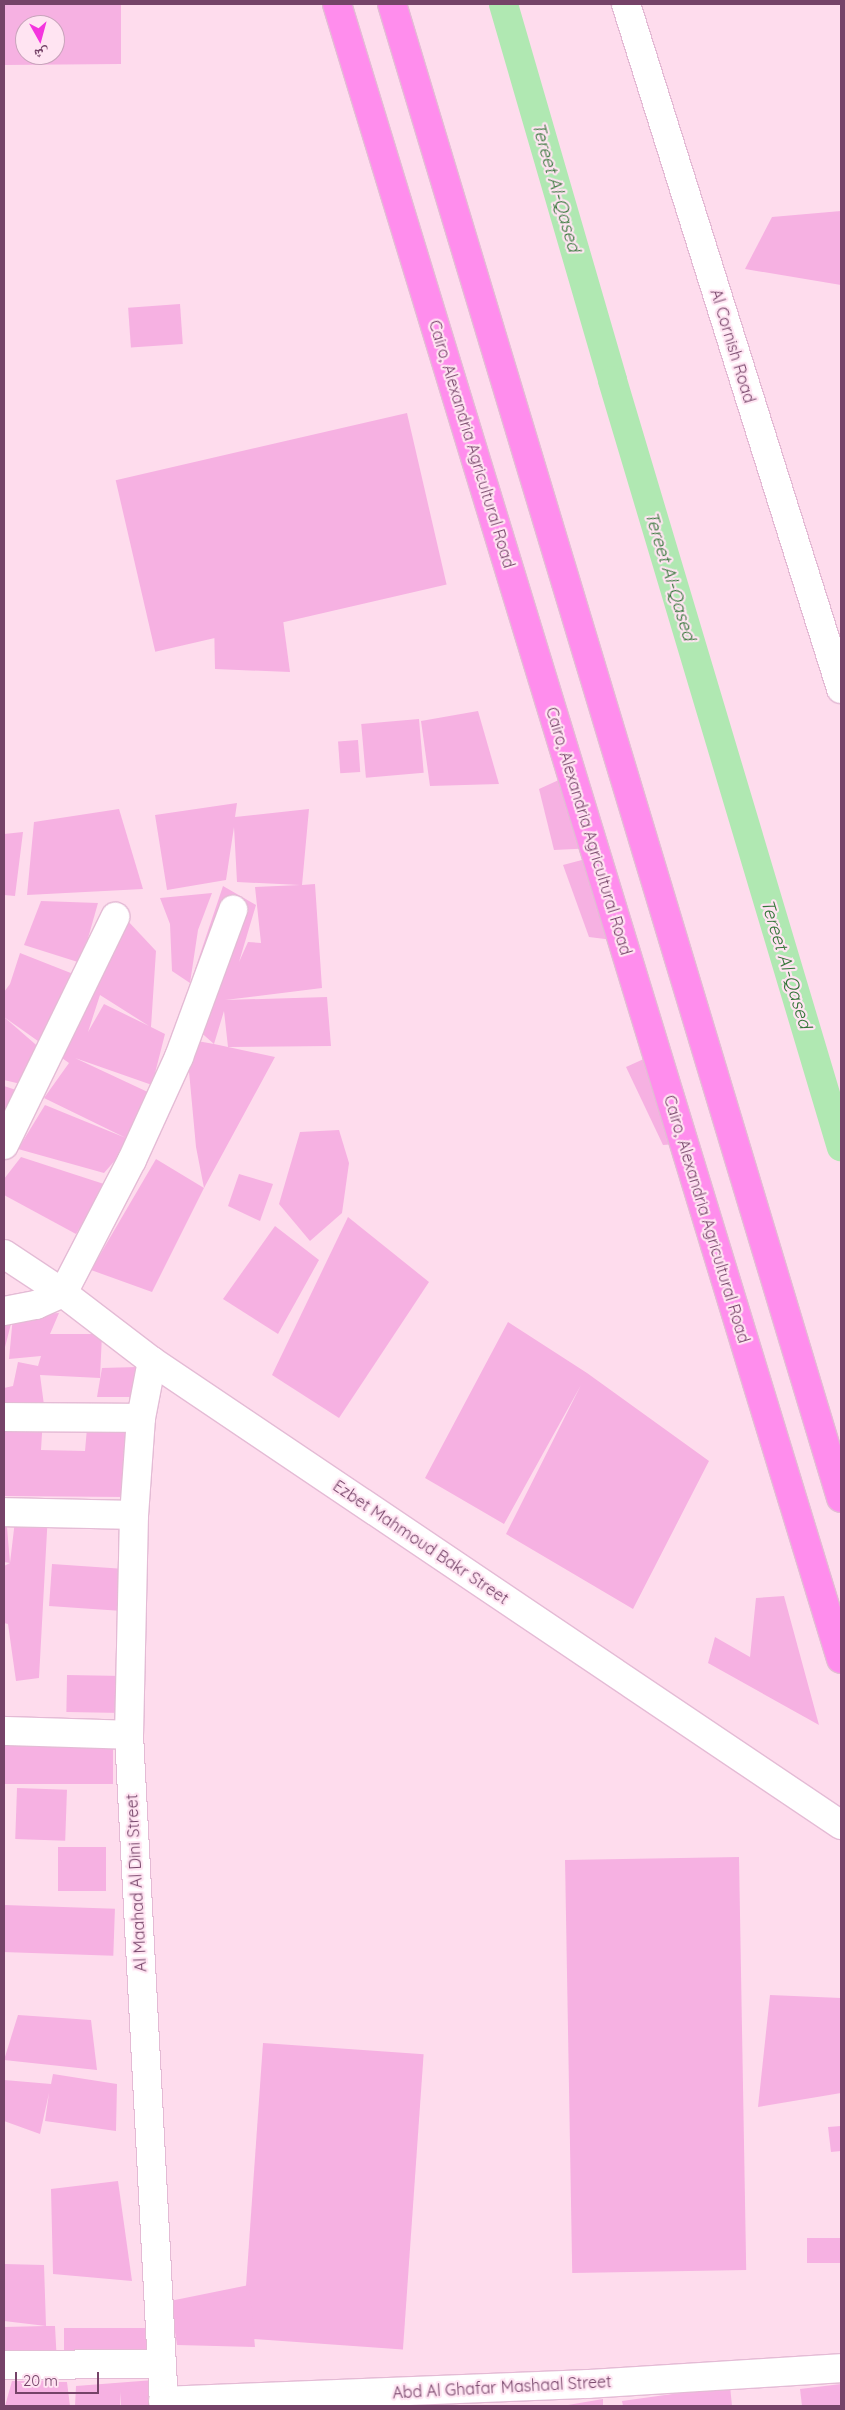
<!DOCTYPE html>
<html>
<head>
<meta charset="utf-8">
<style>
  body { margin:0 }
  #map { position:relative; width:845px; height:2410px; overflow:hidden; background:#fedced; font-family:Quicksand,"Noto Naskh Arabic",sans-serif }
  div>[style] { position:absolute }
  .canal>* { height:29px; margin:-14.5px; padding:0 14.5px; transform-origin:14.5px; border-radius:14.5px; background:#b0e8b2 }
  .building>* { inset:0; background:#f6b1e2; transform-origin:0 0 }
  .roads { filter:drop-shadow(1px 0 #e4bbd5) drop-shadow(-1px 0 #e4bbd5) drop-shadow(0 1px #e4bbd5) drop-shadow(0 -1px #e4bbd5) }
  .minor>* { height:28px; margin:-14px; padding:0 14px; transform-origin:14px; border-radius:14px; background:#fff }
  .highway>* { height:28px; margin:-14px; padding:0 14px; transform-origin:14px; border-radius:14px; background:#ff8ded }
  span { translate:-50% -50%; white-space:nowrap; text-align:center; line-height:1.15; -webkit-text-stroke:4.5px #ffe4f2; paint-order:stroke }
  .street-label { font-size:16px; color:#754368 }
  .water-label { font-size:18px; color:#347538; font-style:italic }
  .frame { position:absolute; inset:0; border:5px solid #754368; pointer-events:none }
  .north { position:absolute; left:15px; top:15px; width:50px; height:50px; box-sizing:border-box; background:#ffe4f2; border:1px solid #c8a4bb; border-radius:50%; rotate:173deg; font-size:14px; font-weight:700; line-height:20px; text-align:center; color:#754368 }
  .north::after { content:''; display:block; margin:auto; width:18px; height:22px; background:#f435de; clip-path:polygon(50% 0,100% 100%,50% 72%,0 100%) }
  .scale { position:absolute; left:15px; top:2372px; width:84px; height:22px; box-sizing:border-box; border:2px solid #754368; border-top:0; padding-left:6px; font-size:15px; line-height:18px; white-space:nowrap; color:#754368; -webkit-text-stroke:4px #ffe4f2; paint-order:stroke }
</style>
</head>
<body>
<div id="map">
  <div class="canal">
    <i style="left:503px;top:4px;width:391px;rotate:73.8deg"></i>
    <i style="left:612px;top:380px;width:800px;rotate:73.38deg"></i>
  </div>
  <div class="building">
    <i style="clip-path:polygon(evenodd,4px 4px,121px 4px,121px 64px,4px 65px,4px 4px,25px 25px,55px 25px,55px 55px,25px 55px,25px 25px)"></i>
    <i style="clip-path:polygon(841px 211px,841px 285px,745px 269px,772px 217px)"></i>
    <i style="left:180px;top:304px;width:40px;height:52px;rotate:86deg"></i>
    <i style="left:407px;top:413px;width:176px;height:299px;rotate:77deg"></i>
    <i style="clip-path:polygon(214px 620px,283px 620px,290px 672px,215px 669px)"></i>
    <i style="clip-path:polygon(478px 711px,499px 784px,430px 786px,421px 721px)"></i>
    <i style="left:419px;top:719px;width:54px;height:58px;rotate:85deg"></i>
    <i style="left:358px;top:740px;width:32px;height:20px;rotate:86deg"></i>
    <i style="clip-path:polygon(561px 779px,595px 848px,554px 850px,539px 789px)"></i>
    <i style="clip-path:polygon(237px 803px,235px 817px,309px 809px,302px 885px,315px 884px,322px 988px,225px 1000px,327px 997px,331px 1046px,228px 1047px,224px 1011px,214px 1044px,275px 1057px,204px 1188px,196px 1147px,186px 1039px,214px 1044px,180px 1014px,223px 886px,256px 905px,239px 962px,248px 942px,261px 943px,255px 887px,300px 885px,237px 882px,234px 827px,226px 880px,167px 890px,155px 815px)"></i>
    <i style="clip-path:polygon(119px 809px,143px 889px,27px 895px,34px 822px)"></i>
    <i style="clip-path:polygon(23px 832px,15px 896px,4px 895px,4px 834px)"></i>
    <i style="clip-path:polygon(597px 856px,613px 940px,589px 937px,563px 865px)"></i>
    <i style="clip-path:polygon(212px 893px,198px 930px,190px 983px,172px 971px,170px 924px,160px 898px)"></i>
    <i style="clip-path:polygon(41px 901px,98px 903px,81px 963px,24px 945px)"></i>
    <i style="clip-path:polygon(evenodd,126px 919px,156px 951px,151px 1027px,165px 1034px,152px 1085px,75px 1058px,152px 1094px,132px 1141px,104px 1173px,18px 1149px,45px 1105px,126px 1138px,44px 1098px,69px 1063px,4px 1017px,4px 992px,10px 984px,20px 953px,86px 979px,126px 919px,100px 995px,149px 1026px,104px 1004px,88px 1032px,100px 995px)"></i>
    <i style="clip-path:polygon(4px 1017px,42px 1050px,25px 1085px,4px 1080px)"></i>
    <i style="clip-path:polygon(657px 1053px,676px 1144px,663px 1145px,626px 1067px)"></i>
    <i style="clip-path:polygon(4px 1086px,22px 1092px,4px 1121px)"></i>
    <i style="clip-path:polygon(339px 1130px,349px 1163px,342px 1213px,310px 1241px,279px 1204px,300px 1132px)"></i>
    <i style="clip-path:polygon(21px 1157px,107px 1185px,76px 1234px,4px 1195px,4px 1179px)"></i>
    <i style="clip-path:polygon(156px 1159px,204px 1188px,152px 1292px,91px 1270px)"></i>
    <i style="clip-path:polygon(239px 1174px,273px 1184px,260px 1221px,228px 1206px)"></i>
    <i style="clip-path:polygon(348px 1217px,429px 1282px,339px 1418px,272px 1375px)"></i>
    <i style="clip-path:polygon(275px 1226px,319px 1260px,278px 1334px,223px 1299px)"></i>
    <i style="clip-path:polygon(59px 1313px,50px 1334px,102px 1334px,100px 1378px,40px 1375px,44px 1405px,4px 1402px,4px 1388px,13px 1386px,18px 1362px,38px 1366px,41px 1356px,9px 1359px,13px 1316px,4px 1351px,4px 1316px)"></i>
    <i style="clip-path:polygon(508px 1322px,587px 1373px,709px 1461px,633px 1609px,506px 1534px,581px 1385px,504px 1524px,425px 1478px)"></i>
    <i style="clip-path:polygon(137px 1367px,134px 1397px,97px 1397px,102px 1368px)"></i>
    <i style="clip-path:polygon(4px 1417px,43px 1417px,41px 1450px,85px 1451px,87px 1428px,130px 1427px,125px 1497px,4px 1496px)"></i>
    <i style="clip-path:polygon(4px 1497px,12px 1497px,7px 1527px,10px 1563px,4px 1562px)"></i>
    <i style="clip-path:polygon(16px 1512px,48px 1513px,39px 1678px,16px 1681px,8px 1624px,4px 1623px,4px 1566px,10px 1563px)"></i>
    <i style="left:52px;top:1564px;width:77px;height:42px;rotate:4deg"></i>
    <i style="clip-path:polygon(784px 1596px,819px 1725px,708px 1663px,715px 1637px,750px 1657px,756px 1598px)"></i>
    <i style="left:67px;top:1675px;width:57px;height:37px;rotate:1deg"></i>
    <i style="left:113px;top:1738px;width:46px;height:109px;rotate:90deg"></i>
    <i style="left:17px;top:1788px;width:50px;height:51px;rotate:2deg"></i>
    <i style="left:58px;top:1847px;width:48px;height:44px"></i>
    <i style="left:739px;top:1857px;width:413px;height:174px;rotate:89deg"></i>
    <i style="left:4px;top:1905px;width:111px;height:47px;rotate:2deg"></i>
    <i style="clip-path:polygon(770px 1995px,841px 1998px,841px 2093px,758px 2107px)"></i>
    <i style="clip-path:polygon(18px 2015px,91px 2020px,97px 2070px,4px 2060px)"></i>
    <i style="left:263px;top:2043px;width:161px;height:296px;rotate:4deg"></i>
    <i style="clip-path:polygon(53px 2074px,117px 2084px,116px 2131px,45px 2121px,49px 2093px,40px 2134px,4px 2121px,4px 2080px,51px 2084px)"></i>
    <i style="clip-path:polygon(841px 2126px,841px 2151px,831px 2152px,828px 2127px)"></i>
    <i style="clip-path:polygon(118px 2181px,132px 2281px,53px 2274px,51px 2189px)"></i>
    <i style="left:841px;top:2238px;width:25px;height:34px;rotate:90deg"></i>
    <i style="clip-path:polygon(4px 2264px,44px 2265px,46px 2326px,55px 2326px,58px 2382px,67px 2382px,70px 2406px,5px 2406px,12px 2381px,50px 2381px,4px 2378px,4px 2327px,46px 2326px,4px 2321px)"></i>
    <i style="clip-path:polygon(249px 2285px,255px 2347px,177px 2345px,170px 2301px)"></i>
    <i style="left:64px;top:2328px;width:90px;height:34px"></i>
    <i style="clip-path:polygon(154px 2380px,157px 2406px,121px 2406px,120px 2392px,120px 2406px,75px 2406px,76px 2386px)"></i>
    <i style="clip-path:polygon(841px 2384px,841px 2406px,802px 2406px,800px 2389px)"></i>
    <i style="clip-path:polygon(730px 2386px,732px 2406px,623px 2406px,622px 2401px)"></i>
    <i style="clip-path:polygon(603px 2399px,603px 2406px,568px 2406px,568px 2405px)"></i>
  </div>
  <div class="roads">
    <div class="minor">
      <i style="left:626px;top:4px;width:718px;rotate:72.57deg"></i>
      <i style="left:4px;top:1145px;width:254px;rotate:-64deg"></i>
      <i style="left:4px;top:1254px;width:71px;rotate:33.5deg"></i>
      <i style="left:63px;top:1293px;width:112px;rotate:37.4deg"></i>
      <i style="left:152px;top:1361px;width:831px;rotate:33.96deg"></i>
      <i style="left:4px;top:1311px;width:33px;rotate:-11deg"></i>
      <i style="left:36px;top:1305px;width:30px;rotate:-24deg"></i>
      <i style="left:63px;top:1293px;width:150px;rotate:-62.6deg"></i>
      <i style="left:132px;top:1160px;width:113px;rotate:-65.5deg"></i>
      <i style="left:179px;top:1057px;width:157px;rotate:-69.8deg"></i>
      <i style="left:152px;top:1361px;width:58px;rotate:100.9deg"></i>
      <i style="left:141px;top:1418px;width:97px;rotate:94.1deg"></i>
      <i style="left:134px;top:1515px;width:220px;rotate:91.3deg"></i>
      <i style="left:129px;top:1735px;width:672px;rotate:87.01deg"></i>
      <i style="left:4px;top:1417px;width:137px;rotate:0.4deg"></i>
      <i style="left:4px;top:1512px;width:130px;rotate:1.3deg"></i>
      <i style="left:4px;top:1731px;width:125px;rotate:1.8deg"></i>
      <i style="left:4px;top:2365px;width:157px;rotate:-0.4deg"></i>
      <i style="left:163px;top:2401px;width:425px;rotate:-2.3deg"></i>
      <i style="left:588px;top:2384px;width:254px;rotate:-3.6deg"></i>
    </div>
    <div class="highway">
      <i style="left:337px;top:4px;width:1730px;rotate:73.06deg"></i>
      <i style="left:392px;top:4px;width:1560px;rotate:73.27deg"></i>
    </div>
  </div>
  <div class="street-label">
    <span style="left:733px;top:346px;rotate:73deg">Al Cornish Road</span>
    <span style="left:472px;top:444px;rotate:73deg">Cairo, Alexandria Agricultural Road</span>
    <span style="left:589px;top:831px;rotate:73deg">Cairo, Alexandria Agricultural Road</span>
    <span style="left:707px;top:1219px;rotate:73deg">Cairo, Alexandria Agricultural Road</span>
    <span style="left:421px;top:1542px;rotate:34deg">Ezbet Mahmoud Bakr Street</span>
    <span style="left:136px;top:1883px;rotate:-93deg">Al Maahad Al Dini Street</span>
    <span style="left:502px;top:2387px;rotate:-3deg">Abd Al Ghafar Mashaal Street</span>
  </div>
  <div class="water-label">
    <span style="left:556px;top:187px;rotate:74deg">Tereet Al-Qased</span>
    <span style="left:670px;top:576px;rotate:73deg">Tereet Al-Qased</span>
    <span style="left:786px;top:964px;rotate:73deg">Tereet Al-Qased</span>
  </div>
  <div class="frame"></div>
  <div class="north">ش</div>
  <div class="scale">20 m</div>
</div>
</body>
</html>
